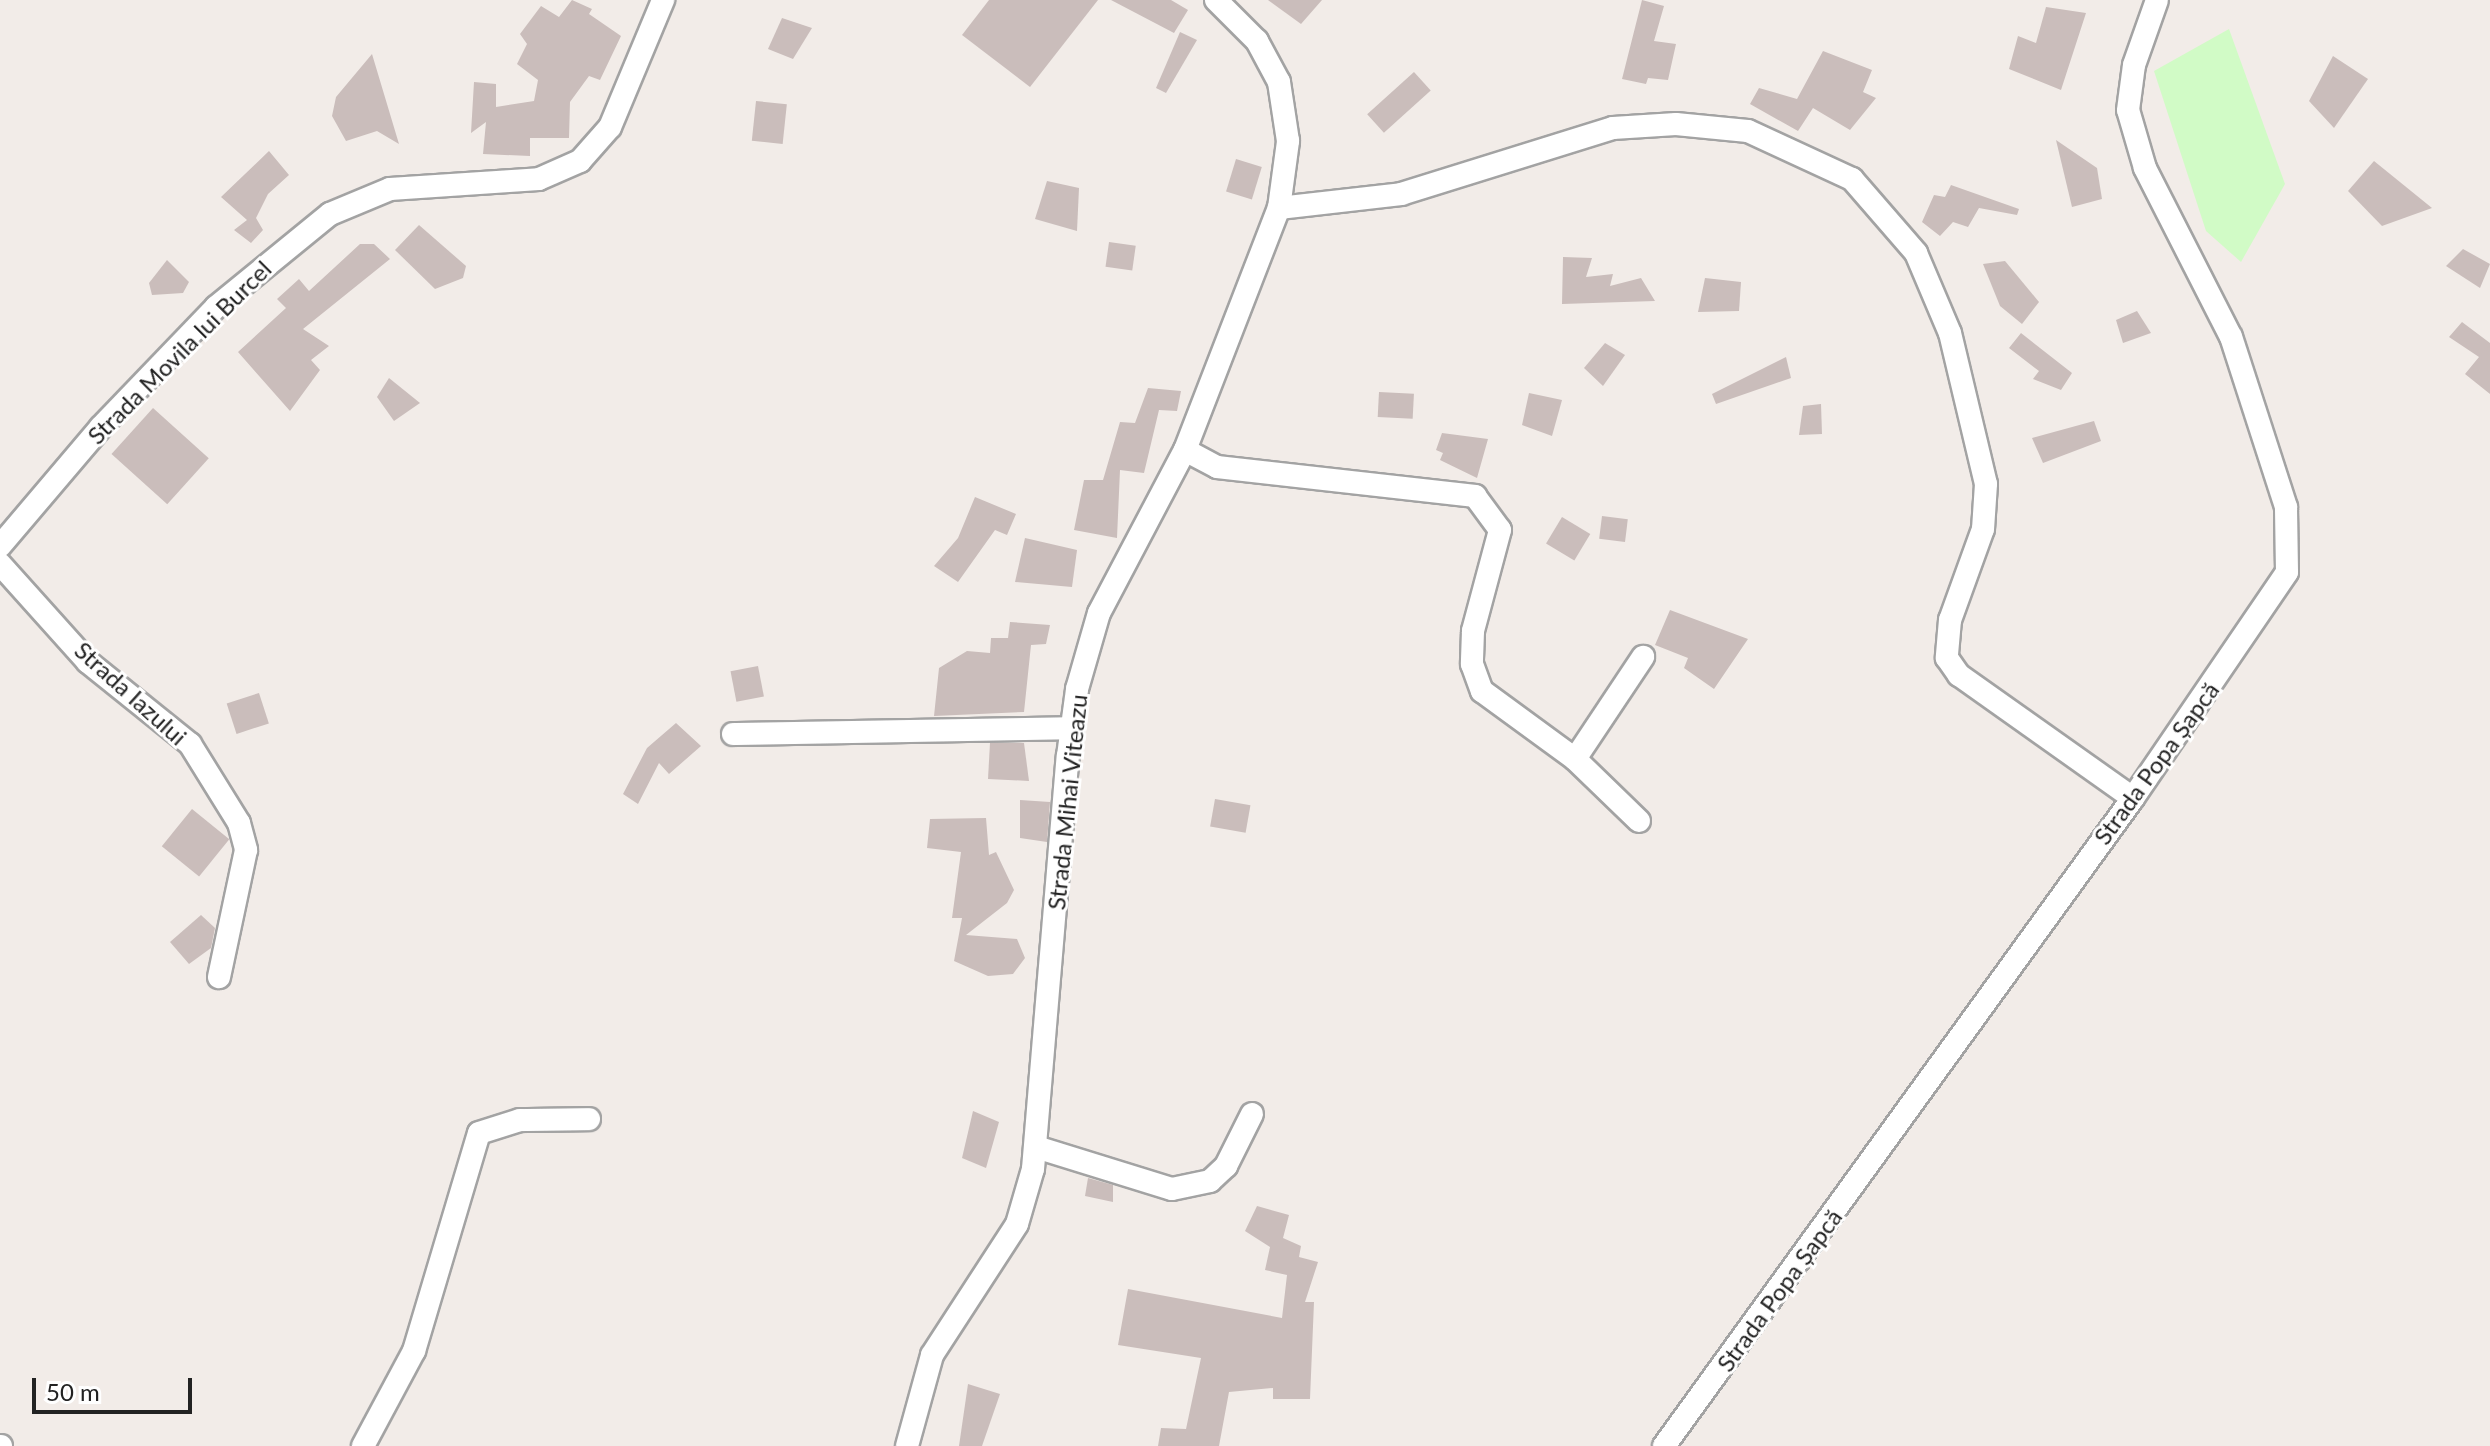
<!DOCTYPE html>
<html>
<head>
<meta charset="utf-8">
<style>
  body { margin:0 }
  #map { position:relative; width:2490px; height:1446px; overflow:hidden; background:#f2ece8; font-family:Lato,sans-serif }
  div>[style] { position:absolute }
  .park>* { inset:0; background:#d1fbc6 }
  .building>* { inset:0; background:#cabdbb; transform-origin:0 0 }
  .roads { filter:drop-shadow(2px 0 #a3a3a3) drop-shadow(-2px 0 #a3a3a3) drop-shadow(0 2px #a3a3a3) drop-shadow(0 -2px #a3a3a3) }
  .minor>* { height:22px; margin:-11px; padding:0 11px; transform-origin:11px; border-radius:11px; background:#fff }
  span { translate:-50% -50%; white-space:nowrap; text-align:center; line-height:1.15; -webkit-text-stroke:6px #fff; paint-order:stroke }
  .street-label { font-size:24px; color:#222 }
  .scale { position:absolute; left:32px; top:1378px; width:160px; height:36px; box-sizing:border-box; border:4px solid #222; border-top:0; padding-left:10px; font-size:24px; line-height:28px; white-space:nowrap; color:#222; -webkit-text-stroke:6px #fff; paint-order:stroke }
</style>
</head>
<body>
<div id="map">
  <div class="park">
    <i style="clip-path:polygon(2229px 29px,2285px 184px,2241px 262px,2206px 231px,2154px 71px)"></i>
  </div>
  <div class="building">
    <i style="clip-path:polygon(572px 0,592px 9px,589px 14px,621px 36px,600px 80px,589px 76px,570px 102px,569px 138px,530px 138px,530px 156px,483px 154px,486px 122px,471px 133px,474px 82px,496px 84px,496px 107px,534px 101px,538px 80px,517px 64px,527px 44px,520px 34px,541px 6px,559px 17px)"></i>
    <i style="clip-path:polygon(989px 0,1098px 0,1030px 87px,962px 35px)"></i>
    <i style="clip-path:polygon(1111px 0,1171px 0,1188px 10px,1174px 33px)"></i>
    <i style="clip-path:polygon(1268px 0,1322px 0,1301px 24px)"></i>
    <i style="clip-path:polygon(1642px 0,1664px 6px,1654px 41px,1676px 44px,1668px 80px,1648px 78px,1646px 84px,1622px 79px)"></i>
    <i style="clip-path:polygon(2046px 7px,2086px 13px,2061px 90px,2009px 69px,2018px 36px,2036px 43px)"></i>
    <i style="clip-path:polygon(782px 18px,812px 28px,793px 59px,768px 49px)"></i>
    <i style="clip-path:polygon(1180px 32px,1197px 40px,1166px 93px,1156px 88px)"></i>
    <i style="clip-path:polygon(1823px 51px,1872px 70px,1863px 92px,1876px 98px,1850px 130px,1813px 108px,1798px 131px,1750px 104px,1759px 88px,1797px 99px)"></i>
    <i style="clip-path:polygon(372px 54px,399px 144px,377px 131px,346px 141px,332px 116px,336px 97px)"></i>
    <i style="clip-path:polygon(2333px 56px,2368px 79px,2334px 128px,2309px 101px)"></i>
    <i style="left:1414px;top:72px;width:25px;height:63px;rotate:48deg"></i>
    <i style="left:756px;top:101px;width:31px;height:40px;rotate:6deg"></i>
    <i style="clip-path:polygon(2056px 140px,2097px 168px,2102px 199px,2072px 207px)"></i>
    <i style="clip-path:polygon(269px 151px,289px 175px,268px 194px,256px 218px,263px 230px,251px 243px,234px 230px,247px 220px,221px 197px)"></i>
    <i style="left:1236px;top:159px;width:27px;height:34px;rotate:17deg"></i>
    <i style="clip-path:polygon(2374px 161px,2432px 208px,2382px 226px,2348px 191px)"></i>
    <i style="clip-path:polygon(1047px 181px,1079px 188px,1077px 231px,1035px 219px)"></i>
    <i style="clip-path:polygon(1951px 185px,2019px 209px,2017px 215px,1979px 208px,1968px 227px,1953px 222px,1940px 236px,1922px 222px,1934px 195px,1945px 197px)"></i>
    <i style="clip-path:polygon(419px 225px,466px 266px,463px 278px,435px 289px,395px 250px)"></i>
    <i style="left:1109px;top:242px;width:27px;height:25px;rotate:8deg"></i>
    <i style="clip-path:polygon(360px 244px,374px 244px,390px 259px,303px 329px,329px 346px,311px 360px,320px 370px,290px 411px,238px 352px,286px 308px,277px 299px,299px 279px,309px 291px)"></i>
    <i style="clip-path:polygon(2463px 249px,2490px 264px,2480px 288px,2446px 266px)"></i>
    <i style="clip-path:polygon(1563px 257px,1592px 258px,1586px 277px,1613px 274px,1610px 286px,1641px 278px,1655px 301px,1562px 304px)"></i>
    <i style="clip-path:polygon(167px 260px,189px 282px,183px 293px,152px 295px,149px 283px)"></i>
    <i style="clip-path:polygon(2005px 261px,2039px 302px,2022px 324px,2000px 306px,1983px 264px)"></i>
    <i style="clip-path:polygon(1705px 278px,1741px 282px,1739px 311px,1698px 312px)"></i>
    <i style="clip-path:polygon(2137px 311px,2151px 333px,2123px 343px,2116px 320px)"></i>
    <i style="clip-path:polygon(2462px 322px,2490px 343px,2490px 394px,2465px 374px,2479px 357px,2449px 337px)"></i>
    <i style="clip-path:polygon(2021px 333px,2072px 373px,2061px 390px,2033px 379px,2039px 371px,2009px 348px)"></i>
    <i style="clip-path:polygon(1605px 343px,1625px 355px,1603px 386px,1584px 368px)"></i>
    <i style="clip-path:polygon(1786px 357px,1791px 378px,1716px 404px,1712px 394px)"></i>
    <i style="clip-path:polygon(389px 378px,420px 403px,394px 421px,377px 397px)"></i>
    <i style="clip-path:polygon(1148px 388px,1181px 391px,1177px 411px,1159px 410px,1144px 473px,1120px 470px,1117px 538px,1074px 530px,1084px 480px,1103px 480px,1120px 422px,1135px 423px)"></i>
    <i style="left:1379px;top:392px;width:35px;height:25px;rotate:3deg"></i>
    <i style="clip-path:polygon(1529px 393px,1562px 400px,1552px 436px,1522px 425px)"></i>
    <i style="clip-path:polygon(1821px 404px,1822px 434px,1799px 435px,1803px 406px)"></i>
    <i style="left:153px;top:408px;width:75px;height:62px;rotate:42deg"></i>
    <i style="clip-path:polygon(2094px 421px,2101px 441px,2043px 463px,2032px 438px)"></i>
    <i style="clip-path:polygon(1442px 433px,1488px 439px,1477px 478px,1440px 460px,1443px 453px,1436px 450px)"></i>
    <i style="clip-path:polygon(975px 497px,1016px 514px,1007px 535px,995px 530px,958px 582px,934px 566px,958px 538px)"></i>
    <i style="left:1602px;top:516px;width:26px;height:23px;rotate:7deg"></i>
    <i style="left:1562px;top:517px;width:33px;height:31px;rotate:31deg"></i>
    <i style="clip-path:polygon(1025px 538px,1077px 550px,1072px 587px,1015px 582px)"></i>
    <i style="clip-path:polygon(1670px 610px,1748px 639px,1714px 689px,1684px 668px,1688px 658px,1655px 645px)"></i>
    <i style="clip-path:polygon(1010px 622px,1050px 625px,1046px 644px,1031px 645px,1024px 712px,934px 716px,939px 668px,967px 651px,990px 653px,991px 638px,1008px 638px)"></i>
    <i style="left:758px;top:666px;width:31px;height:28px;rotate:79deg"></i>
    <i style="left:259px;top:693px;width:32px;height:34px;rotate:72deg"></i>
    <i style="clip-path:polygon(676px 723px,701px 746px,669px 774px,659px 763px,638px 804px,623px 794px,647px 748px)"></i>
    <i style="clip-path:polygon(990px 743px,1024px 743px,1029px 781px,988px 779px)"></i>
    <i style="left:1215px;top:799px;width:36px;height:28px;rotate:10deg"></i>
    <i style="clip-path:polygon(1020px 800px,1050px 802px,1047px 842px,1020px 838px)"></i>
    <i style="left:192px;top:809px;width:48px;height:48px;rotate:39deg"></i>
    <i style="clip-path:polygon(986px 818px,989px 855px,996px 852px,1014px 890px,1007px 903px,966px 935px,1017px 939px,1025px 958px,1013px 974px,988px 976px,954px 961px,962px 918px,952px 918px,961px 852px,927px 848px,930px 819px)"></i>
    <i style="clip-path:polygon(201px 915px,215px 928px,211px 948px,189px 964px,170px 942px)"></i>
    <i style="clip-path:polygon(973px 1111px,999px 1122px,986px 1168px,962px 1158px)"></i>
    <i style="clip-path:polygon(1088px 1178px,1113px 1185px,1113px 1202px,1085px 1196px)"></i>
    <i style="clip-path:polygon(1257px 1206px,1289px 1215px,1283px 1238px,1301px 1246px,1299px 1257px,1318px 1262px,1305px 1302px,1314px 1302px,1310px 1399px,1273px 1399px,1273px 1388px,1229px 1392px,1219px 1446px,1158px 1446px,1161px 1428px,1186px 1429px,1201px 1358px,1118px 1345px,1128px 1289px,1282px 1318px,1287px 1275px,1265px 1270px,1270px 1247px,1245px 1231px)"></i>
    <i style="clip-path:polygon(968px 1384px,1000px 1394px,982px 1446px,959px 1446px)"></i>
  </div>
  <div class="roads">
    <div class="minor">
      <i style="left:1279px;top:208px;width:123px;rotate:-6.5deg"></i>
      <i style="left:1401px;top:194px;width:222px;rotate:-17.3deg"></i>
      <i style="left:1613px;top:128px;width:63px;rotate:-3.6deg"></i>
      <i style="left:1676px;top:124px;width:72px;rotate:5.6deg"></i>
      <i style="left:1748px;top:131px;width:115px;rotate:24.8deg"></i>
      <i style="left:1852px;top:179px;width:98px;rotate:49.1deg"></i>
      <i style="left:1916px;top:253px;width:87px;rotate:67deg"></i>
      <i style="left:1950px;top:333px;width:155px;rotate:76.6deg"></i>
      <i style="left:1986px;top:484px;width:45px;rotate:93.8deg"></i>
      <i style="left:1983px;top:529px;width:97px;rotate:109.9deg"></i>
      <i style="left:1950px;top:620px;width:38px;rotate:95deg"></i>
      <i style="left:1947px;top:658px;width:21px;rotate:55deg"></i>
      <i style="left:1959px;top:675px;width:213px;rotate:35.3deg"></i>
      <i style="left:1185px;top:450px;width:36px;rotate:28deg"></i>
      <i style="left:1217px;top:467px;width:260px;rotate:6.4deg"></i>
      <i style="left:1475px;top:496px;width:42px;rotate:53.7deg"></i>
      <i style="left:1500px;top:530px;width:105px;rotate:105deg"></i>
      <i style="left:1473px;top:631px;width:33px;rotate:92deg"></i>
      <i style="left:1472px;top:664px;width:29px;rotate:70deg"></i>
      <i style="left:1482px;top:691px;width:115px;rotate:36.2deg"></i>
      <i style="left:1575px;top:759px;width:89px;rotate:44.1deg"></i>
      <i style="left:0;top:546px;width:156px;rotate:-49.7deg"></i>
      <i style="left:101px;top:427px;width:166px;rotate:-46.2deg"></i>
      <i style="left:216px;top:307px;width:147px;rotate:-39.2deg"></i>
      <i style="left:330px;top:214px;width:65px;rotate:-22.6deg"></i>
      <i style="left:390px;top:189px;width:149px;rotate:-3.8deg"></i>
      <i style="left:539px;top:179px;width:45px;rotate:-23.7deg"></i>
      <i style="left:580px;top:161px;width:45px;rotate:-48.6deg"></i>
      <i style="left:610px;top:127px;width:138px;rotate:-67.3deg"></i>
      <i style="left:0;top:564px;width:132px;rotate:48.1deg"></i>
      <i style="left:88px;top:662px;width:131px;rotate:38.8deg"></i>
      <i style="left:190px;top:744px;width:93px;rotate:58.2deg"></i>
      <i style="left:239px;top:823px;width:28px;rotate:75deg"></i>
      <i style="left:246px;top:850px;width:130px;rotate:102deg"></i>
      <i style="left:733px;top:734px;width:339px;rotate:-1deg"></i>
      <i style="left:1575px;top:759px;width:123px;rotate:-56.3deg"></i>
      <i style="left:1036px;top:1147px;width:142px;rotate:17.2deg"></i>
      <i style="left:1172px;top:1189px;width:39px;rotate:-12deg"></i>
      <i style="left:1210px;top:1181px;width:22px;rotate:-43deg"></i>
      <i style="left:1226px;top:1166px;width:58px;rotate:-63.4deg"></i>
      <i style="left:0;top:1446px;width:1px"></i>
      <i style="left:363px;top:1446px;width:108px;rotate:-61.8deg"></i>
      <i style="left:414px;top:1351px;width:227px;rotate:-73.4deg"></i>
      <i style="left:479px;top:1133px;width:43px;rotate:-17.6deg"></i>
      <i style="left:520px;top:1120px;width:69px;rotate:-0.8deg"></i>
      <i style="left:907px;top:1446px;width:94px;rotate:-74.6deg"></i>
      <i style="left:932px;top:1355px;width:156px;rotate:-57deg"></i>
      <i style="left:1017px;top:1224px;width:57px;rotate:-73.8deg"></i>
      <i style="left:1033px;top:1169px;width:414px;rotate:-85.2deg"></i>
      <i style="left:1068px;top:756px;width:68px;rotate:-82.3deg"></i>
      <i style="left:1077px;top:689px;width:79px;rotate:-73.9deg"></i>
      <i style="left:1099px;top:613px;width:184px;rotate:-62.2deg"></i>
      <i style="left:1185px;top:450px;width:260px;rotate:-68.8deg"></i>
      <i style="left:1279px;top:208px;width:68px;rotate:-82.3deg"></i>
      <i style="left:1288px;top:141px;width:60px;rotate:-98.7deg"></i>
      <i style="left:1279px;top:82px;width:47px;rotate:-118.2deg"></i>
      <i style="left:1257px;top:41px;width:58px;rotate:-135deg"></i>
      <i style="left:1664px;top:1446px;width:800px;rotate:-54.1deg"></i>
      <i style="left:2133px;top:798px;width:273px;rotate:-55.7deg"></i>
      <i style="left:2287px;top:572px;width:65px;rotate:-90.9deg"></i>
      <i style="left:2286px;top:507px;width:179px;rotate:-107.9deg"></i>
      <i style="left:2231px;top:337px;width:190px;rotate:-117deg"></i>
      <i style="left:2145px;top:168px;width:60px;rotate:-106.3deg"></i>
      <i style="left:2128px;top:110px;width:45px;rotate:-82.4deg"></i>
      <i style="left:2134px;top:65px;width:69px;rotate:-70.5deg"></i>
    </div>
  </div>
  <div class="street-label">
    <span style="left:179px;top:352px;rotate:-45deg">Strada Movila lui Burcel</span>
    <span style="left:131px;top:693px;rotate:42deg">Strada Iazului</span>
    <span style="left:2156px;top:763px;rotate:-54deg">Strada Popa Șapcă</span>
    <span style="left:1067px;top:802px;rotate:-84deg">Strada Mihai Viteazu</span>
    <span style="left:1779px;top:1290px;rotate:-54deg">Strada Popa Șapcă</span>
  </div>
  <div class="scale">50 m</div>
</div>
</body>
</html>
